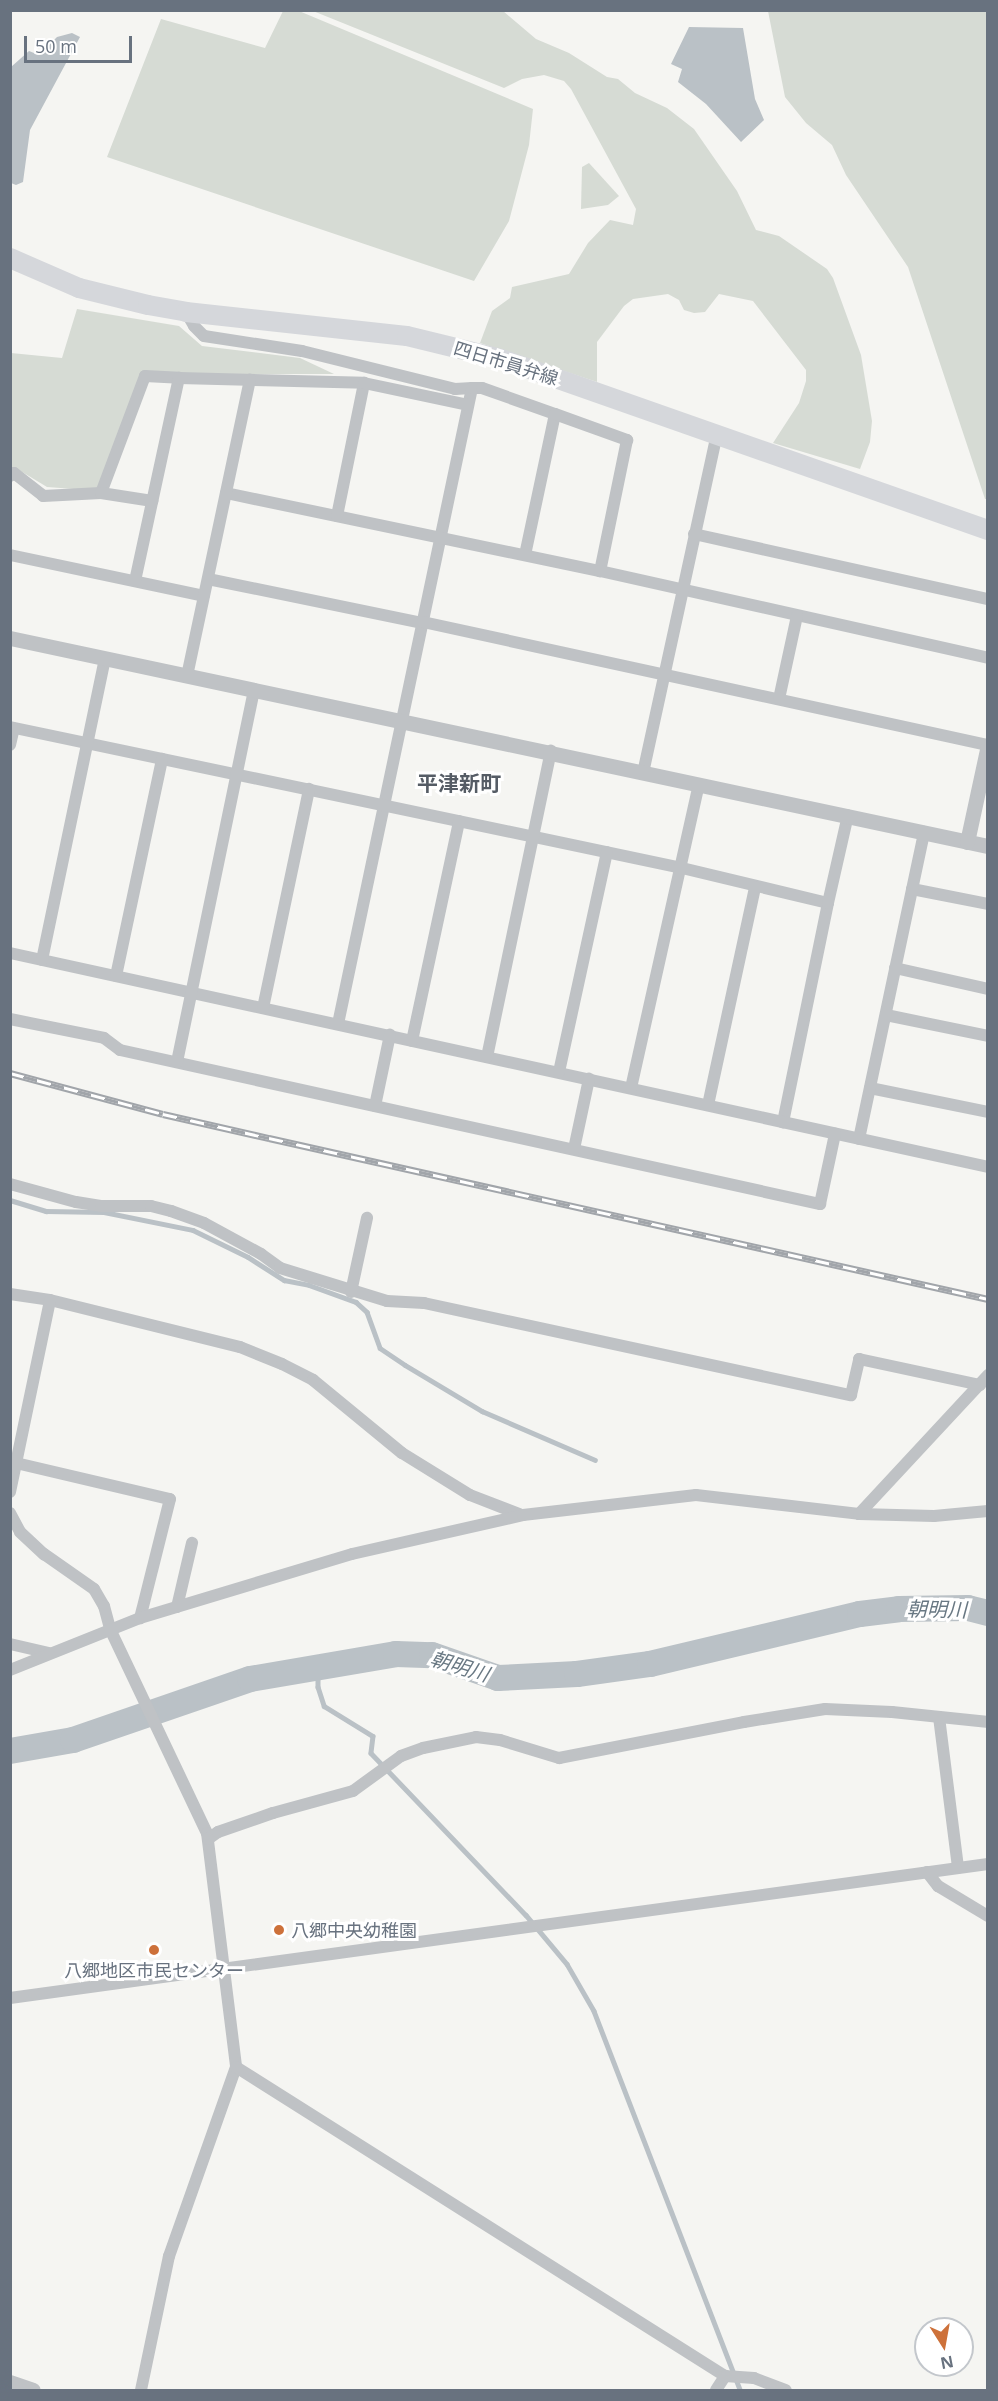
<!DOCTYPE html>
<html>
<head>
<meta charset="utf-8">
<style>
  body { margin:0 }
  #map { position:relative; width:998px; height:2401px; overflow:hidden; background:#f5f5f2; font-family:"Open Sans","Noto Sans JP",sans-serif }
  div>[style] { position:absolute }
  .green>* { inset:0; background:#d6dbd4 }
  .water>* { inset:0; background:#bac1c6 }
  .stream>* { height:4.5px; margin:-2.25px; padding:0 2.25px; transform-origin:2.25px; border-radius:2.25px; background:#bac1c6 }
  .river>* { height:26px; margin:-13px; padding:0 13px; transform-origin:13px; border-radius:13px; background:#bac1c6 }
  .minor>* { height:12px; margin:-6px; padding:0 6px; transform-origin:6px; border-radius:6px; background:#bfc2c5 }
  .tertiary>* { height:15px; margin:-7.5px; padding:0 7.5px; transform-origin:7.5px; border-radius:7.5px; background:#bfc2c5 }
  .primary>* { height:20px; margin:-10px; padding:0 10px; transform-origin:10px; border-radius:10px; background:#d5d7db }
  .rail>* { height:7px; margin-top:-3.5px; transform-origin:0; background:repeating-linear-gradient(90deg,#fff 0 14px,#a1a5aa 0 28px); box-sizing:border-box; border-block:2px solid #a1a5aa }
  .dots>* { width:16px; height:16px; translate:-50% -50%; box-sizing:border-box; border:3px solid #fff; border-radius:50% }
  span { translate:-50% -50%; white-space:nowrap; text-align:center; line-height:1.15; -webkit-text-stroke:6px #fff; paint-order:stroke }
  .street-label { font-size:18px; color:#68727f }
  .poi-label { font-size:18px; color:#68727f }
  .left { translate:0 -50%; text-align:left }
  .water-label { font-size:20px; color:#697883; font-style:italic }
  .quarter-label { font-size:21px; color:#555c65; font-weight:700 }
  .frame { position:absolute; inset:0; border:12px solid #68727f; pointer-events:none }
  .north { position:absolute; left:914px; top:2317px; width:60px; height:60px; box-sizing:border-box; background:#fff; border:2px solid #c3c7cc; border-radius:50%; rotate:169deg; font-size:16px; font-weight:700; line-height:24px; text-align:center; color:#68727f }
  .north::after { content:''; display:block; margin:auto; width:21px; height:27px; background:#cd713a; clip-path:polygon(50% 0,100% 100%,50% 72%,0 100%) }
  .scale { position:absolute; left:24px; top:36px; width:108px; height:27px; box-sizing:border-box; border:3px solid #68727f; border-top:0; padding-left:8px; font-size:18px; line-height:21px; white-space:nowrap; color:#68727f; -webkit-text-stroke:4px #fff; paint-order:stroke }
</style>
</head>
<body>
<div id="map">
  <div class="green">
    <i style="clip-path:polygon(283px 11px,299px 11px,533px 109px,529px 145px,509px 221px,474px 281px,107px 157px,161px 19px,265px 48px)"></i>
    <i style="clip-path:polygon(313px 11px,503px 11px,536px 39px,569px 53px,607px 77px,618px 79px,635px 93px,667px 108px,694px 129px,737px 191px,756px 230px,779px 236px,827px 269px,833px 278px,861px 355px,872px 421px,870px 442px,860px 469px,773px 443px,799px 403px,806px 381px,806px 370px,753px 301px,719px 294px,705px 312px,694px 313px,684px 310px,679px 300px,668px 294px,633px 299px,624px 306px,597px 342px,597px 382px,480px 343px,492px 311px,510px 298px,512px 287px,569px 274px,588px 243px,610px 220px,633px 225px,636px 209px,571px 89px,564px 81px,544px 75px,522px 79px,504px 88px)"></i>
    <i style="clip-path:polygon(768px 11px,987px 11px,987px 499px,985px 499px,908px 267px,846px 175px,832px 145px,806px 123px,785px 97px)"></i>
    <i style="clip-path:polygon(589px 163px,619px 196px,608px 205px,581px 209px,582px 167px)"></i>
    <i style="clip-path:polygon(77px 309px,179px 326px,202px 346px,300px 358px,334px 374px,144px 374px,101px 491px,47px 487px,14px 467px,11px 469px,11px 353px,62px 358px)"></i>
  </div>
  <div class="water">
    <i style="clip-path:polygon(689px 27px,743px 28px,755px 99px,764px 120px,741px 142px,706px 104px,678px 82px,682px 69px,671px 64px)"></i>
    <i style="clip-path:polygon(72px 33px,80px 37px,30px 130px,23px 182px,16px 185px,11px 183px,11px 67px,29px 51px,39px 55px,57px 37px)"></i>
  </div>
  <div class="stream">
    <i style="left:10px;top:1200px;width:38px;rotate:17deg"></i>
    <i style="left:46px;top:1211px;width:58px;rotate:1deg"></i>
    <i style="left:104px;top:1212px;width:91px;rotate:11.4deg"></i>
    <i style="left:193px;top:1230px;width:61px;rotate:26.1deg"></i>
    <i style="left:248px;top:1257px;width:43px;rotate:32.6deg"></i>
    <i style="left:284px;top:1280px;width:25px;rotate:11deg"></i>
    <i style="left:309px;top:1285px;width:50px;rotate:19.9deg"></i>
    <i style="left:356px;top:1302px;width:15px;rotate:42deg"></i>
    <i style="left:367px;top:1312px;width:38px;rotate:70deg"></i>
    <i style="left:380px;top:1348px;width:30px;rotate:34deg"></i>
    <i style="left:405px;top:1365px;width:90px;rotate:30.9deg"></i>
    <i style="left:482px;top:1411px;width:123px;rotate:23.4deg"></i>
    <i style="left:318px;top:1667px;width:20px;rotate:90deg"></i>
    <i style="left:318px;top:1687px;width:20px;rotate:72deg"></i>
    <i style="left:324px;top:1706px;width:57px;rotate:31.5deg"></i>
    <i style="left:373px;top:1736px;width:17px;rotate:97deg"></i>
    <i style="left:371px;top:1753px;width:224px;rotate:46.3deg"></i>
    <i style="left:526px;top:1915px;width:64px;rotate:50.1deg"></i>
    <i style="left:567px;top:1964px;width:54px;rotate:60.1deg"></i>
    <i style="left:594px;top:2011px;width:406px;rotate:68.9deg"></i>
  </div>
  <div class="river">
    <i style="left:10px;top:1751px;width:64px;rotate:-9.9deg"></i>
    <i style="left:73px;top:1740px;width:187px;rotate:-19deg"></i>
    <i style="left:250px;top:1679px;width:148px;rotate:-9.7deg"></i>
    <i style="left:396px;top:1654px;width:36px;rotate:2deg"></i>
    <i style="left:432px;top:1655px;width:70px;rotate:19.2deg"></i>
    <i style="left:498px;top:1678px;width:79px;rotate:-2.9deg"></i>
    <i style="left:577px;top:1674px;width:74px;rotate:-7.8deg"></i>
    <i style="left:650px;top:1664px;width:216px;rotate:-13.4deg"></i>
    <i style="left:860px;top:1614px;width:39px;rotate:-7deg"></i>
    <i style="left:899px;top:1609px;width:69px;rotate:-0.8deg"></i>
    <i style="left:968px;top:1608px;width:21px;rotate:14deg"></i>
  </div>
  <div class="minor">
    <i style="left:186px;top:312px;width:16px;rotate:60deg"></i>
    <i style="left:194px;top:326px;width:14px;rotate:45deg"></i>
    <i style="left:204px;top:336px;width:99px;rotate:8.7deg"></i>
    <i style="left:302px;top:351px;width:158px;rotate:13.9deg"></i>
    <i style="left:455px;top:389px;width:17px;rotate:-3deg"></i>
    <i style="left:472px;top:388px;width:650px;rotate:101.9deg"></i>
    <i style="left:472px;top:388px;width:10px"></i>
    <i style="left:482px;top:388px;width:77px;rotate:19.6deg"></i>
    <i style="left:555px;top:414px;width:144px;rotate:102deg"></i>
    <i style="left:555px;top:414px;width:77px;rotate:19.9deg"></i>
    <i style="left:627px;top:440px;width:134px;rotate:101.6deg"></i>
    <i style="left:10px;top:476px;width:5px;rotate:-37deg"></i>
    <i style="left:14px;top:473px;width:37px;rotate:38deg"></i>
    <i style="left:43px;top:496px;width:58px;rotate:-3deg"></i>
    <i style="left:101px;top:493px;width:125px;rotate:-69.4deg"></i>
    <i style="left:145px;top:376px;width:34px;rotate:3deg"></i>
    <i style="left:101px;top:493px;width:52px;rotate:8.9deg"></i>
    <i style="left:226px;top:493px;width:382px;rotate:11.8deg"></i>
    <i style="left:600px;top:571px;width:398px;rotate:12.6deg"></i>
    <i style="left:337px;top:516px;width:136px;rotate:-78.5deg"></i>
    <i style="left:694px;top:534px;width:301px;rotate:12.5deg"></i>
    <i style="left:10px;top:555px;width:198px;rotate:11.9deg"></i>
    <i style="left:208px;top:579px;width:218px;rotate:11.6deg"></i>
    <i style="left:135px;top:581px;width:208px;rotate:-77.8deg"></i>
    <i style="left:179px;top:378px;width:185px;rotate:1.5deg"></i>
    <i style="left:364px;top:383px;width:106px;rotate:11.9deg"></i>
    <i style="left:423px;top:622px;width:577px;rotate:12.3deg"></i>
    <i style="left:187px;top:676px;width:303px;rotate:-78deg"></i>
    <i style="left:779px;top:699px;width:85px;rotate:-77.8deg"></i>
    <i style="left:10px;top:727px;width:687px;rotate:11.85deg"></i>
    <i style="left:682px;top:868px;width:150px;rotate:13.5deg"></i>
    <i style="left:828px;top:903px;width:224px;rotate:101.6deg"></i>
    <i style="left:10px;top:745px;width:17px;rotate:-77deg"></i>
    <i style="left:643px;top:773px;width:347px;rotate:-77.7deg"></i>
    <i style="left:912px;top:889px;width:77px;rotate:11.2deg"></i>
    <i style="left:828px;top:903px;width:90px;rotate:-77.2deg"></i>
    <i style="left:10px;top:953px;width:1001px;rotate:12.34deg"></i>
    <i style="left:42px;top:960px;width:308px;rotate:-78.2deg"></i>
    <i style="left:895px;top:968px;width:95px;rotate:12.7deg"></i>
    <i style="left:116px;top:976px;width:222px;rotate:-78deg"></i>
    <i style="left:263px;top:1008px;width:224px;rotate:-78.1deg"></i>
    <i style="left:886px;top:1015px;width:104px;rotate:11.6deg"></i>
    <i style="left:10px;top:1019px;width:96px;rotate:11.4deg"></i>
    <i style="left:104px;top:1038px;width:20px;rotate:37deg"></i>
    <i style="left:120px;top:1050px;width:717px;rotate:12.41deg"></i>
    <i style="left:820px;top:1204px;width:72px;rotate:-77.9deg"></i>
    <i style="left:412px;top:1041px;width:225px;rotate:-77.9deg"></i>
    <i style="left:487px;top:1057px;width:313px;rotate:-78.2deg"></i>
    <i style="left:177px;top:1062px;width:381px;rotate:-78.3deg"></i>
    <i style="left:559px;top:1072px;width:225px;rotate:-77.7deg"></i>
    <i style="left:631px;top:1088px;width:311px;rotate:-77.4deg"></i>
    <i style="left:870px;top:1088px;width:120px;rotate:11.5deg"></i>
    <i style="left:708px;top:1105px;width:223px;rotate:-77.8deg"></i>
    <i style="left:375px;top:1106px;width:73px;rotate:-78.1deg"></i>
    <i style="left:859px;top:1139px;width:314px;rotate:-78deg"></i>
    <i style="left:574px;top:1149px;width:72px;rotate:-77.9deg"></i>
    <i style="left:10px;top:1184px;width:68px;rotate:15.3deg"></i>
    <i style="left:76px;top:1202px;width:25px;rotate:9deg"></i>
    <i style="left:101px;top:1206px;width:50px"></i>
    <i style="left:151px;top:1206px;width:21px;rotate:14deg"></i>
    <i style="left:171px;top:1211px;width:35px;rotate:20deg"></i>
    <i style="left:204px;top:1223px;width:65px;rotate:28.5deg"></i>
    <i style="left:261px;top:1254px;width:24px;rotate:36deg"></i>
    <i style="left:280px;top:1268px;width:112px;rotate:17.1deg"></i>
    <i style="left:387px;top:1301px;width:37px;rotate:3deg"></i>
    <i style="left:424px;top:1303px;width:437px;rotate:12.2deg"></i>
    <i style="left:851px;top:1395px;width:37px;rotate:-77deg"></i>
    <i style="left:859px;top:1359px;width:124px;rotate:12.1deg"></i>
    <i style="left:351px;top:1292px;width:76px;rotate:-77.8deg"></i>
    <i style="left:10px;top:1294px;width:40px;rotate:8.5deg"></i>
    <i style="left:50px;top:1300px;width:196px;rotate:13.9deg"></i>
    <i style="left:240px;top:1347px;width:45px;rotate:22deg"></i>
    <i style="left:282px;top:1364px;width:35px;rotate:27deg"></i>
    <i style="left:313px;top:1380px;width:115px;rotate:39.4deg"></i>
    <i style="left:402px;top:1453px;width:80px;rotate:31.7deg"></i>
    <i style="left:470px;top:1495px;width:53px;rotate:21.2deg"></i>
    <i style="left:16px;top:1463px;width:158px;rotate:13.2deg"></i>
    <i style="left:170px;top:1499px;width:123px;rotate:104.1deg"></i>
    <i style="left:10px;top:1492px;width:196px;rotate:-78.2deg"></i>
    <i style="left:10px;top:1513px;width:21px;rotate:62deg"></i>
    <i style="left:20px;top:1532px;width:33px;rotate:43deg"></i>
    <i style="left:44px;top:1554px;width:61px;rotate:35deg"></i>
    <i style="left:94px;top:1589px;width:20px;rotate:60deg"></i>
    <i style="left:104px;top:1606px;width:24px;rotate:75deg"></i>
    <i style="left:110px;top:1629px;width:226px;rotate:64.6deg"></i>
    <i style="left:207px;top:1833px;width:236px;rotate:82.9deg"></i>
    <i style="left:236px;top:2067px;width:201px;rotate:109.5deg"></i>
    <i style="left:169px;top:2256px;width:137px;rotate:101.8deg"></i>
    <i style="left:859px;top:1514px;width:190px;rotate:-47.1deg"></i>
    <i style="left:177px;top:1607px;width:66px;rotate:-76.8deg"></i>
    <i style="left:10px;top:1644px;width:40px;rotate:13deg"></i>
    <i style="left:10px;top:1670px;width:140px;rotate:-21.8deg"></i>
    <i style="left:140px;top:1618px;width:221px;rotate:-16.8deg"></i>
    <i style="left:352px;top:1554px;width:175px;rotate:-12.8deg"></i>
    <i style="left:523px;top:1515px;width:174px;rotate:-6.6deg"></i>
    <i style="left:696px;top:1495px;width:164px;rotate:6.6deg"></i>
    <i style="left:859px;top:1514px;width:75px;rotate:1.5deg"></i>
    <i style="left:934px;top:1516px;width:54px;rotate:-5.3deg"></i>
    <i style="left:939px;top:1717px;width:152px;rotate:82.8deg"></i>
    <i style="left:208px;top:1839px;width:12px;rotate:-35deg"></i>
    <i style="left:218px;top:1832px;width:58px;rotate:-19.1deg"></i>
    <i style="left:273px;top:1813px;width:83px;rotate:-15.4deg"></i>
    <i style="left:353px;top:1791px;width:59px;rotate:-36.1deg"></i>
    <i style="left:401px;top:1756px;width:23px;rotate:-20deg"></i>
    <i style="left:423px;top:1748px;width:54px;rotate:-11.7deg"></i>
    <i style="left:476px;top:1737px;width:24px;rotate:7deg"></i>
    <i style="left:500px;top:1740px;width:62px;rotate:17deg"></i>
    <i style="left:559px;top:1758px;width:188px;rotate:-11deg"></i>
    <i style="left:744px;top:1722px;width:82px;rotate:-9.1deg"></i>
    <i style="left:825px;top:1709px;width:67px;rotate:2.6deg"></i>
    <i style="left:892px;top:1712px;width:97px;rotate:5.9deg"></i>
    <i style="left:927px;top:1872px;width:18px;rotate:52deg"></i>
    <i style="left:938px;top:1886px;width:58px;rotate:31deg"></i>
    <i style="left:10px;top:1998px;width:987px;rotate:-7.8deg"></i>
    <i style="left:236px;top:2067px;width:578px;rotate:32.29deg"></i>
    <i style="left:725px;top:2376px;width:29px;rotate:4deg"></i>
    <i style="left:754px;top:2378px;width:34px;rotate:21deg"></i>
    <i style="left:716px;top:2390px;width:17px;rotate:-57deg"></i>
  </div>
  <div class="tertiary">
    <i style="left:10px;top:638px;width:1000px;rotate:12.01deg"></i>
    <i style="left:967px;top:842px;width:99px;rotate:-77.8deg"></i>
    <i style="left:10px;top:2382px;width:24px;rotate:19deg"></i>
  </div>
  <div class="primary">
    <i style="left:10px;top:258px;width:75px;rotate:23.5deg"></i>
    <i style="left:79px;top:288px;width:71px;rotate:13.8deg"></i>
    <i style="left:148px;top:305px;width:39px;rotate:10deg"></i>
    <i style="left:186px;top:312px;width:222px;rotate:6.2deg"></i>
    <i style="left:407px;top:336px;width:97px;rotate:13.7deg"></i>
    <i style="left:501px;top:359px;width:516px;rotate:19.35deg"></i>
  </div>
  <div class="rail">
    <i style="left:10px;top:1073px;width:158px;rotate:15deg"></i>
    <i style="left:163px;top:1114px;width:109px;rotate:12.8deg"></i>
    <i style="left:269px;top:1138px;width:737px;rotate:12.62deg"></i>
  </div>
  <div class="dots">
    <i style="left:279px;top:1930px;background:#cd713a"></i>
    <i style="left:154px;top:1950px;background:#cd713a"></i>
  </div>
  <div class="street-label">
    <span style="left:506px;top:363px;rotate:17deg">四日市員弁線</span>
  </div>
  <div class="poi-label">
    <span class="left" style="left:291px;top:1930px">八郷中央幼稚園</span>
    <span style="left:154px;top:1970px">八郷地区市民センター</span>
  </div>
  <div class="water-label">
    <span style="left:937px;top:1609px;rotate:1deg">朝明川</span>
    <span style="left:460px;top:1666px;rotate:17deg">朝明川</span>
  </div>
  <div class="quarter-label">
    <span style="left:459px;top:783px">平津新町</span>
  </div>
  <div class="frame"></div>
  <div class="north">N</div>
  <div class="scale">50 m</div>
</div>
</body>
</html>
